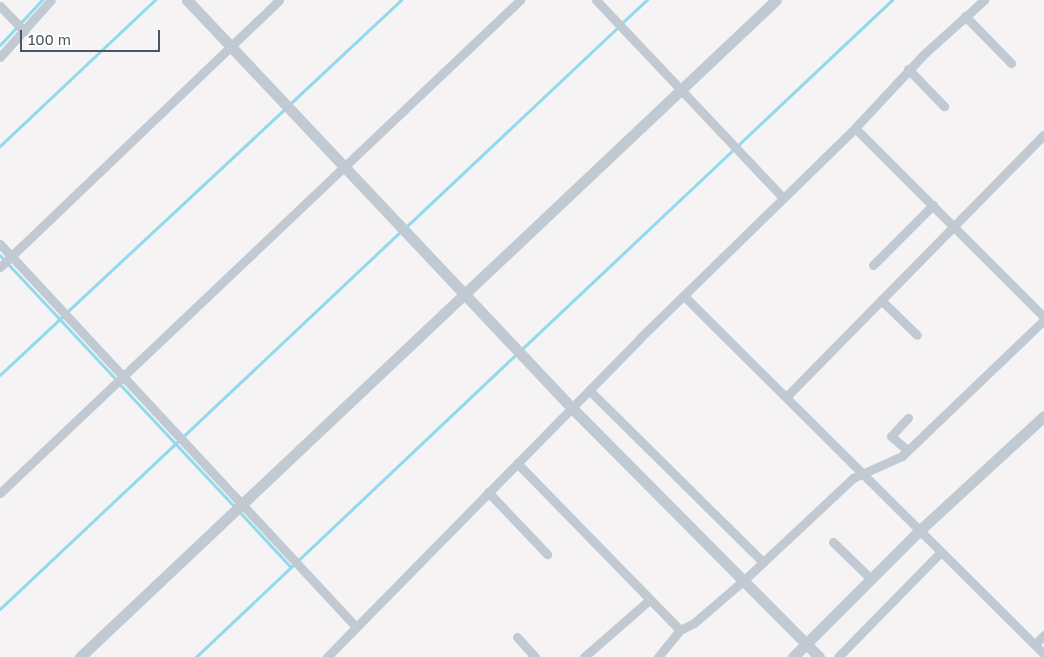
<!DOCTYPE html>
<html>
<head>
<meta charset="utf-8">
<style>
  body { margin:0 }
  #map { position:relative; width:1044px; height:657px; overflow:hidden; background:#f5f3f3; font-family:"Golos Text",sans-serif }
  div>[style] { position:absolute }
  .stream>* { height:2.5px; margin:-1.25px; padding:0 1.25px; transform-origin:1.25px; border-radius:1.25px; background:#90daee }
  .minor>* { height:9px; margin:-4.5px; padding:0 4.5px; transform-origin:4.5px; border-radius:4.5px; background:#c1cad2 }
  .tertiary>* { height:11px; margin:-5.5px; padding:0 5.5px; transform-origin:5.5px; border-radius:5.5px; background:#c1cad2 }
  span { translate:-50% -50%; white-space:nowrap; text-align:center; line-height:1.15; -webkit-text-stroke:4.5px #fff; paint-order:stroke }
  .scale { position:absolute; left:20px; top:30px; width:140px; height:22px; box-sizing:border-box; border:2px solid #4a5661; border-top:0; padding-left:6px; font-size:15px; line-height:18px; white-space:nowrap; color:#4a5661; -webkit-text-stroke:4px #fff; paint-order:stroke }
</style>
</head>
<body>
<div id="map">
  <div class="stream">
    <div style="left:622px;top:23px;width:34px;rotate:-43deg"></div>
    <div style="left:0;top:45px;width:62px;rotate:-47deg"></div>
    <div style="left:290px;top:104px;width:152px;rotate:-43.1deg"></div>
    <div style="left:0;top:146px;width:213px;rotate:-43.3deg"></div>
    <div style="left:406px;top:227px;width:291px;rotate:-43.3deg"></div>
    <div style="left:0;top:255px;width:170px;rotate:46.9deg"></div>
    <div style="left:67px;top:312px;width:299px;rotate:-43deg"></div>
    <div style="left:522px;top:349px;width:509px;rotate:-43.33deg"></div>
    <div style="left:0;top:375px;width:86px;rotate:-43.1deg"></div>
    <div style="left:120px;top:384px;width:168px;rotate:46.9deg"></div>
    <div style="left:239px;top:511px;width:76px;rotate:47.1deg"></div>
    <div style="left:0;top:609px;width:550px;rotate:-43.3deg"></div>
    <div style="left:196px;top:657px;width:441px;rotate:-43.4deg"></div>
  </div>
  <div class="minor">
    <div style="left:596px;top:0;width:272px;rotate:46.6deg"></div>
    <div style="left:0;top:6px;width:35px;rotate:46deg"></div>
    <div style="left:965px;top:16px;width:66px;rotate:45.6deg"></div>
    <div style="left:0;top:57px;width:76px;rotate:-48.2deg"></div>
    <div style="left:908px;top:69px;width:52px;rotate:45.8deg"></div>
    <div style="left:855px;top:128px;width:267px;rotate:45deg"></div>
    <div style="left:0;top:244px;width:523px;rotate:47.09deg"></div>
    <div style="left:873px;top:265px;width:85px;rotate:-45deg"></div>
    <div style="left:0;top:267px;width:386px;rotate:-43.7deg"></div>
    <div style="left:684px;top:296px;width:508px;rotate:44.84deg"></div>
    <div style="left:881px;top:300px;width:50px;rotate:44.2deg"></div>
    <div style="left:589px;top:390px;width:245px;rotate:44.7deg"></div>
    <div style="left:786px;top:397px;width:368px;rotate:-45.5deg"></div>
    <div style="left:907px;top:450px;width:21px;rotate:-139deg"></div>
    <div style="left:891px;top:436px;width:25px;rotate:-47deg"></div>
    <div style="left:517px;top:463px;width:233px;rotate:45.7deg"></div>
    <div style="left:680px;top:630px;width:16px;rotate:-27deg"></div>
    <div style="left:694px;top:623px;width:65px;rotate:-40.6deg"></div>
    <div style="left:743px;top:581px;width:151px;rotate:-43.1deg"></div>
    <div style="left:853px;top:478px;width:54px;rotate:-24.2deg"></div>
    <div style="left:902px;top:456px;width:197px;rotate:-43.8deg"></div>
    <div style="left:488px;top:492px;width:86px;rotate:46.4deg"></div>
    <div style="left:0;top:493px;width:717px;rotate:-43.47deg"></div>
    <div style="left:833px;top:542px;width:53px;rotate:44.2deg"></div>
    <div style="left:517px;top:637px;width:27px;rotate:48deg"></div>
    <div style="left:1035px;top:644px;width:13px;rotate:-45deg"></div>
    <div style="left:327px;top:657px;width:447px;rotate:-45.5deg"></div>
    <div style="left:640px;top:338px;width:301px;rotate:-44.3deg"></div>
    <div style="left:855px;top:128px;width:101px;rotate:-47deg"></div>
    <div style="left:924px;top:54px;width:81px;rotate:-42deg"></div>
    <div style="left:584px;top:657px;width:85px;rotate:-41.2deg"></div>
    <div style="left:658px;top:657px;width:35px;rotate:-51deg"></div>
    <div style="left:838px;top:657px;width:147px;rotate:-45.6deg"></div>
  </div>
  <div class="tertiary">
    <div style="left:187px;top:0;width:560px;rotate:46.67deg"></div>
    <div style="left:571px;top:407px;width:352px;rotate:45.2deg"></div>
    <div style="left:80px;top:657px;width:957px;rotate:-43.35deg"></div>
    <div style="left:793px;top:657px;width:180px;rotate:-45deg"></div>
    <div style="left:920px;top:530px;width:168px;rotate:-42.6deg"></div>
  </div>
  <div class="scale">100 m</div>
</div>
</body>
</html>
